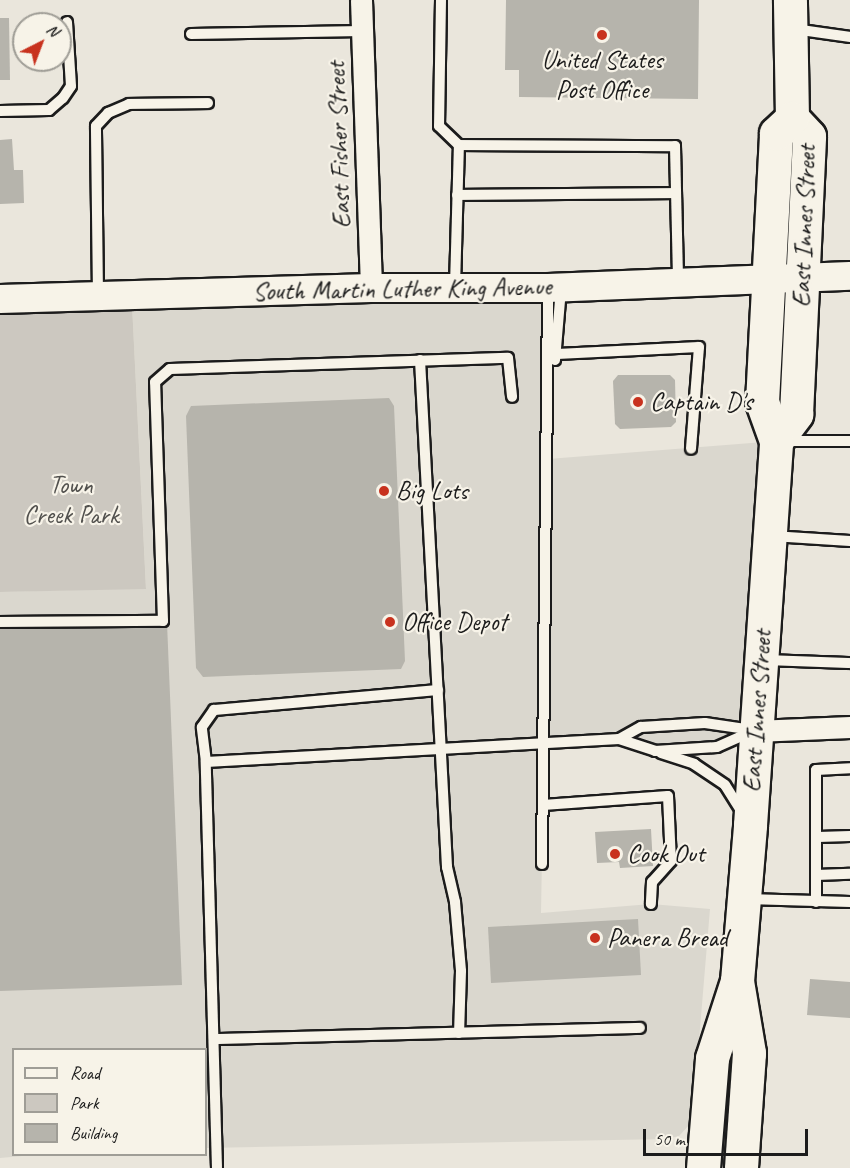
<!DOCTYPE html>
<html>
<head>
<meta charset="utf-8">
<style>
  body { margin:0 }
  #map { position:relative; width:850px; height:1168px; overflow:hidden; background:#eae6dc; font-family:Caveat,sans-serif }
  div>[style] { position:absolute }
  .built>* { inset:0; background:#dad7ce }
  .green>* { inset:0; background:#ccc8c0 }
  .building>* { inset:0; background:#b6b4ac }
  .roads { filter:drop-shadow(2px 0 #1c1c1c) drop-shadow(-2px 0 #1c1c1c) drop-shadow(0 2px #1c1c1c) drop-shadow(0 -2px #1c1c1c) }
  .lane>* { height:10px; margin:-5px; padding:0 5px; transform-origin:5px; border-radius:5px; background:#f7f3e8 }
  .street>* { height:21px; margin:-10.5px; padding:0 10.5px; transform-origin:10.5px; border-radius:10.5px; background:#f7f3e8 }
  .secondary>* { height:28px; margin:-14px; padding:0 14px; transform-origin:14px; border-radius:14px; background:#f7f3e8 }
  .primary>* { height:33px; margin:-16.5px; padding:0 16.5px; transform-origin:16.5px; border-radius:16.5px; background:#f7f3e8 }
  .dots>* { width:16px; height:16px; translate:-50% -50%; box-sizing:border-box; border:3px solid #f7f3e8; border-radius:50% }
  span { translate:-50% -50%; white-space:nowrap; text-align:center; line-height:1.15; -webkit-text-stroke:4.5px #f7f3e8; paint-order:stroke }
  .poi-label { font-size:26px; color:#1c1c1c }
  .left { translate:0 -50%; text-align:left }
  .street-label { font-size:26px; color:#1c1c1c }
  .park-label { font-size:26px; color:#51504d }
  .legend { position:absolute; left:12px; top:1048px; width:195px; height:108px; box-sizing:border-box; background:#f7f3e8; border:2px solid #9f9d96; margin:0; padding:8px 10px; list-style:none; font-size:18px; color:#1c1c1c }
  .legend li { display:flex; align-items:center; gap:12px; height:30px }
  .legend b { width:30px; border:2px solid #9f9d96 }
  .north { position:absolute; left:12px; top:12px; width:60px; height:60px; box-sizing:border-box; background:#f7f3e8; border:2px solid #9f9d96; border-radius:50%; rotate:42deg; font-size:16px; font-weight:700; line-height:24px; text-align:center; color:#1c1c1c }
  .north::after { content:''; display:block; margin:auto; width:21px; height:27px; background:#c8321e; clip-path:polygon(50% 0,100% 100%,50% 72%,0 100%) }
  .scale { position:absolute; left:643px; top:1129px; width:165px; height:27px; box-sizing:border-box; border:3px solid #1c1c1c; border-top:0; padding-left:8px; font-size:18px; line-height:21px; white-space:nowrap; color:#1c1c1c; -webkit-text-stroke:4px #f7f3e8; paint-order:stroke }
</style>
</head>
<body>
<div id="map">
  <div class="built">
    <div style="clip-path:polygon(548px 288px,548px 459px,776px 441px,755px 731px,717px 747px,655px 751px,619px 739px,544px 744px,541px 913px,651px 904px,710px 909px,693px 1112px,690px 1124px,679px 1136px,666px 1139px,206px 1148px,206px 1050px,14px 1050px,14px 1154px,33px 1155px,0 1158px,0 592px,146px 588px,132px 304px)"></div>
  </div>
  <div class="green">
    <div style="clip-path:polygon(132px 304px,146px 589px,0 592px,0 306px)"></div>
  </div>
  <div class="building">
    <div style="clip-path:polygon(506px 0,699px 0,698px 99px,519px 97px,519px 70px,505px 70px)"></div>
    <div style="clip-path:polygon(0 18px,9px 18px,10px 80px,0 80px)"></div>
    <div style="clip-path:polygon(12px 139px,14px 170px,23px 170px,24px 203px,0 204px,0 140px)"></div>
    <div style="clip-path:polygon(618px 375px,670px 375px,675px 380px,676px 422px,671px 427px,620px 429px,615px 424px,613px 381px)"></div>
    <div style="clip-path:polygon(389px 398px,394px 406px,405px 661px,401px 669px,203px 677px,196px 668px,186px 416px,191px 406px)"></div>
    <div style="clip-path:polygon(167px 623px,182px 985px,0 991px,0 629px)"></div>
    <div style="clip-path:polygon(651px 829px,653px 866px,620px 868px,619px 862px,597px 863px,595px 832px)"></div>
    <div style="clip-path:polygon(638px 919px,641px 975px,491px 983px,488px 927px)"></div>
    <div style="clip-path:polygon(810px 979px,850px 982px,850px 1018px,807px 1015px)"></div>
  </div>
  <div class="roads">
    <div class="lane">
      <div style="left:441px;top:0;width:126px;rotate:90.9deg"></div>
      <div style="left:439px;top:126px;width:28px;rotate:44deg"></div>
      <div style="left:459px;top:145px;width:216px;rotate:0.3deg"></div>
      <div style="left:675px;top:146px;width:136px;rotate:88.7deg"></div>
      <div style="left:794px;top:29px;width:57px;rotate:8.1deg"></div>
      <div style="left:191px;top:34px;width:171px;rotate:-1deg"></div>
      <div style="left:0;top:111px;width:49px;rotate:-1.2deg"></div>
      <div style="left:49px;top:110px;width:18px;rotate:-41deg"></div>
      <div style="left:63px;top:98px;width:14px;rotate:-56deg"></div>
      <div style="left:71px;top:86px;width:64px;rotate:-93.6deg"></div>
      <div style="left:457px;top:195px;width:219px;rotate:-0.5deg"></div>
      <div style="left:455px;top:286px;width:141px;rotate:-88.4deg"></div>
      <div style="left:98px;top:295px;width:169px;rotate:-90.7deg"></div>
      <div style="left:96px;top:126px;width:18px;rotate:-47deg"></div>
      <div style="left:108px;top:113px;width:23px;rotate:-23deg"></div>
      <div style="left:129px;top:104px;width:79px;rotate:-0.7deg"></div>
      <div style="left:557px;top:354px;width:142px;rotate:-2.8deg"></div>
      <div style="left:699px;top:347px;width:102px;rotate:94.5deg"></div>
      <div style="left:420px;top:360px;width:508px;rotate:86.95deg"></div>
      <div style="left:447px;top:867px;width:36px;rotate:77deg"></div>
      <div style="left:455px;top:902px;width:69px;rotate:85deg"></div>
      <div style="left:461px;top:971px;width:62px;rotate:91.8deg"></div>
      <div style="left:555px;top:360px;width:71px;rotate:-85.2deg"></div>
      <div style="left:782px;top:441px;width:68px"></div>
      <div style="left:772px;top:536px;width:78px;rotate:3.7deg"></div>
      <div style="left:0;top:622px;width:163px;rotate:-0.4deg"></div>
      <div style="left:163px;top:621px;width:239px;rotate:-91.9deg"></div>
      <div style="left:155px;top:382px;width:20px;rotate:-41deg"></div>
      <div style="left:170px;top:369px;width:338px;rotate:-1.9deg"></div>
      <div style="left:508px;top:358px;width:39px;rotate:84deg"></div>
      <div style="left:764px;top:660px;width:86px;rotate:2deg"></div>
      <div style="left:619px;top:739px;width:25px;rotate:-29deg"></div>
      <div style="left:641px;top:727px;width:64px;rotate:-3.6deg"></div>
      <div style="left:705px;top:723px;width:49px;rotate:8.3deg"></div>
      <div style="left:661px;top:753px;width:35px;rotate:18deg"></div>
      <div style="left:694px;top:764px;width:37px;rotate:34deg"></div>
      <div style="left:725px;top:785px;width:32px;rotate:58deg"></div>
      <div style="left:206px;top:762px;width:35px;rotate:-97deg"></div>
      <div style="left:202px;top:727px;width:21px;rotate:-55deg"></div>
      <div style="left:214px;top:710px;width:225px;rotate:-5.1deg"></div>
      <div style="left:543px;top:805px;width:125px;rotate:-4.1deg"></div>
      <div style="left:668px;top:796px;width:65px;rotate:87.4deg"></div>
      <div style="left:671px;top:861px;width:28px;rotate:132deg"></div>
      <div style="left:652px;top:882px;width:22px;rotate:93deg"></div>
      <div style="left:818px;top:837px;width:32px;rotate:-2deg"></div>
      <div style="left:542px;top:864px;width:576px;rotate:-89.4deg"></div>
      <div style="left:816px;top:875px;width:34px;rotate:-2deg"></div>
      <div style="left:747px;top:899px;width:103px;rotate:1.7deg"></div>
      <div style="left:816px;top:902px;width:132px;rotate:-90deg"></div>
      <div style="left:816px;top:770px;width:34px;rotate:-3deg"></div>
      <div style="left:214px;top:1039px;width:426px;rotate:-1.5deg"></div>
      <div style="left:217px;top:1168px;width:406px;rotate:-91.6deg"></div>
      <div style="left:206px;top:762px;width:414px;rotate:-3.2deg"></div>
      <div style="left:619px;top:739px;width:38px;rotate:18deg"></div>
      <div style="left:655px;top:751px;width:62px;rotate:-3.7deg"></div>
      <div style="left:717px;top:747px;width:37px;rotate:-24deg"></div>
    </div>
    <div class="street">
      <div style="left:361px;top:0;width:288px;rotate:88deg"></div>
      <div style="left:755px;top:731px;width:95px;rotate:-2.4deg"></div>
    </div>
    <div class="secondary">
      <div style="left:0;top:299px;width:371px;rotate:-1.7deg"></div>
      <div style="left:371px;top:288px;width:177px"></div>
      <div style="left:548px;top:288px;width:302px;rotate:-2.3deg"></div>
    </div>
    <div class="primary">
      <div style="left:776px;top:441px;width:34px;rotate:-53deg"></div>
      <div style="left:796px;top:414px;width:278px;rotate:-87.3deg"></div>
      <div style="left:809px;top:136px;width:25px;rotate:-133deg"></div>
      <div style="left:792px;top:118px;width:118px;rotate:-91deg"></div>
      <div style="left:737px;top:981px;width:73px;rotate:80.5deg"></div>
      <div style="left:749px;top:1053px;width:115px;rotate:94deg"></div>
      <div style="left:703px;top:1168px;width:110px;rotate:-85.3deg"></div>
      <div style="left:712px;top:1058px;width:81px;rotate:-72deg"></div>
      <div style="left:737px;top:981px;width:157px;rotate:-85.2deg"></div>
      <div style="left:750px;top:825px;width:385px;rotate:-86.1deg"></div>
      <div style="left:776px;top:441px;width:41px;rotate:-109.7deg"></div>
      <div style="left:762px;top:402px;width:269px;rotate:-87deg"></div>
      <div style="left:776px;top:133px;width:22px;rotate:-43deg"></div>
    </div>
  </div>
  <div class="dots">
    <div style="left:602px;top:35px;background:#c8321e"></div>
    <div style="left:638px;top:402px;background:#c8321e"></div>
    <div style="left:384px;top:491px;background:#c8321e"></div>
    <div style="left:390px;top:622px;background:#c8321e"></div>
    <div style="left:615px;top:854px;background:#c8321e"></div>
    <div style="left:595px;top:938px;background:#c8321e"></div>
  </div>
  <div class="poi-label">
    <span style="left:602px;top:75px">United States<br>Post Office</span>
    <span class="left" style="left:650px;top:402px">Captain D's</span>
    <span class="left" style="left:396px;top:491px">Big Lots</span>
    <span class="left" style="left:402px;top:622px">Office Depot</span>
    <span class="left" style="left:627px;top:854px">Cook Out</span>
    <span class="left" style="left:607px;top:938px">Panera Bread</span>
  </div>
  <div class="street-label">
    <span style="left:339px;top:145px;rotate:-92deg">East Fisher Street</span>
    <span style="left:804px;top:226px;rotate:-88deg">East Innes Street</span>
    <span style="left:402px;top:289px;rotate:-1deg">South Martin Luther King Avenue</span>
    <span style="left:757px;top:711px;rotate:-86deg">East Innes Street</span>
  </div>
  <div class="park-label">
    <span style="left:71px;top:500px">Town<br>Creek Park</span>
  </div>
  <ul class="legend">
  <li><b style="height:8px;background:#f7f3e8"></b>Road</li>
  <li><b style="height:16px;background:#ccc8c0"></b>Park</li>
  <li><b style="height:16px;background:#b6b4ac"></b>Building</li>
  </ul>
  <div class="north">N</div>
  <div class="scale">50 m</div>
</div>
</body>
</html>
